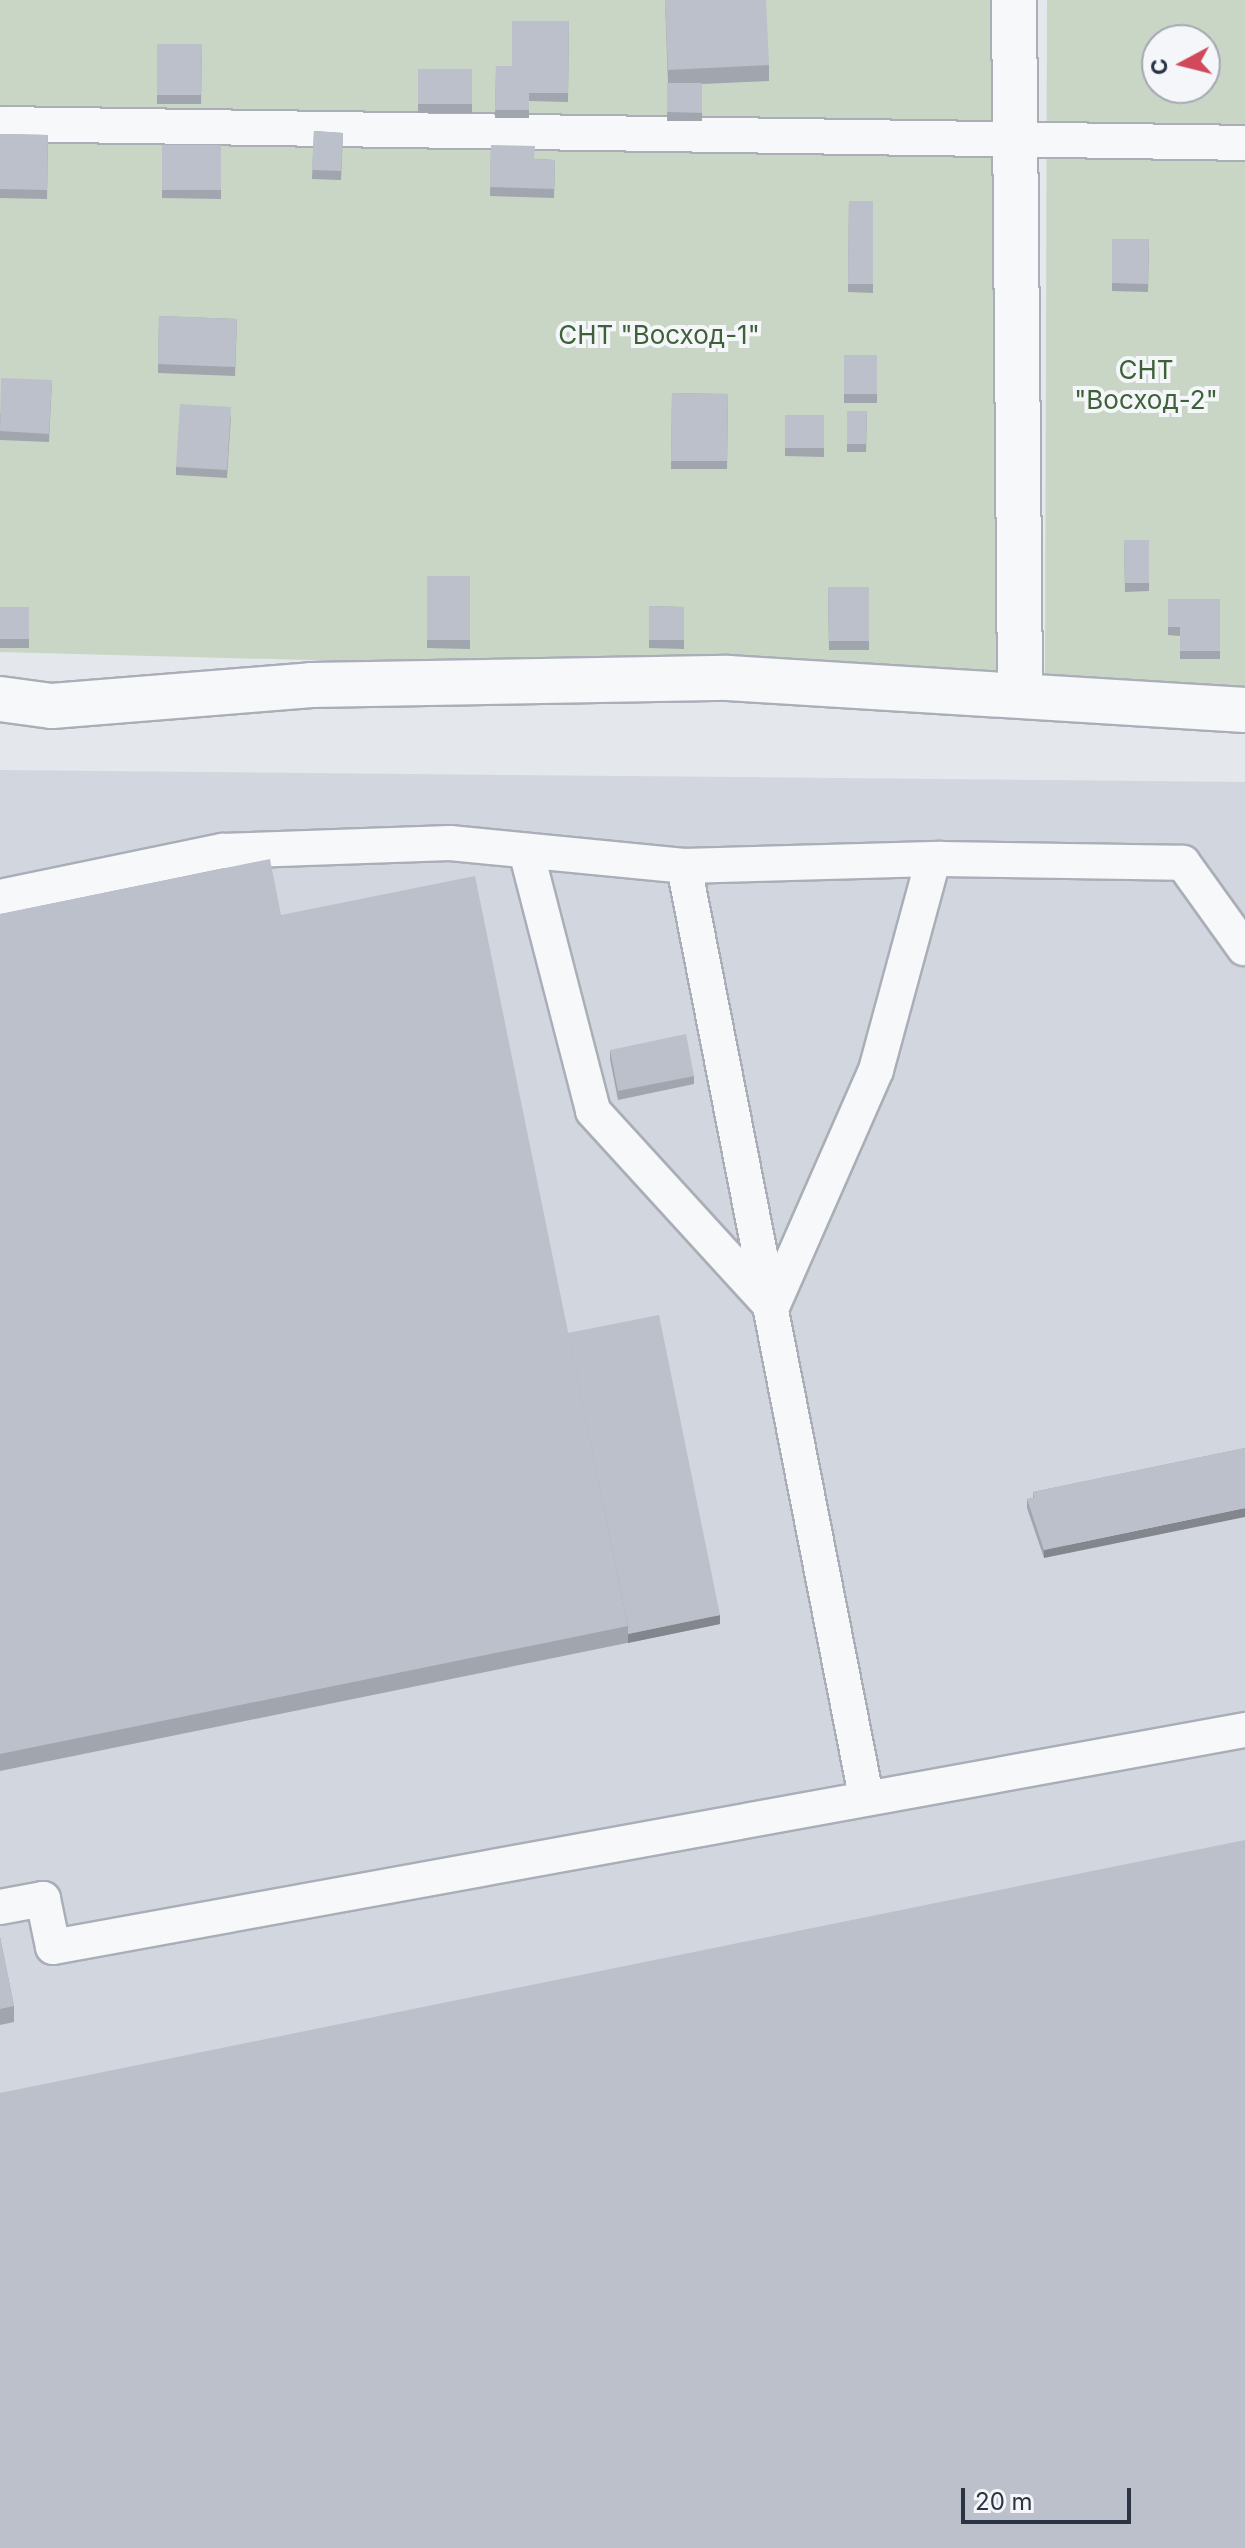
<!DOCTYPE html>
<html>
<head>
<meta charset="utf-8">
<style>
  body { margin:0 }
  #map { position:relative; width:1245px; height:2548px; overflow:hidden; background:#e4e7ec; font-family:Inter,sans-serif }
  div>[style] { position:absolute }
  .built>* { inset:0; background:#d2d6de }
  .green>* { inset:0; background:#c9d6c5 }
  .roads { filter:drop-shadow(2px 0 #a9aeb7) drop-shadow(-2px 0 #a9aeb7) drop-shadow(0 2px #a9aeb7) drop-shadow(0 -2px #a9aeb7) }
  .lane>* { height:34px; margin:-17px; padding:0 17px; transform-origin:17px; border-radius:17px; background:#f7f8fa }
  .street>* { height:44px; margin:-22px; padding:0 22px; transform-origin:22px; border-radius:22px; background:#f7f8fa }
  .wall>* { inset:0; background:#a1a5ae }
  .shaded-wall>* { inset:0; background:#83868d }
  .building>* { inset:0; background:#bbc0ca }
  span { translate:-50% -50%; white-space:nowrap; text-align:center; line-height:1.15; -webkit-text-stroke:8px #f4f6f9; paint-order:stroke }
  .park-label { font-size:26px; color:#3f6138 }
  .north { position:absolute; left:1141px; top:24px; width:80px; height:80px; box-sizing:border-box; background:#f4f6f9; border:2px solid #a4a8b1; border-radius:50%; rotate:263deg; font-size:22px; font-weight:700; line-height:32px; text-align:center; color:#2b3445 }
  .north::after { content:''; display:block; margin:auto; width:28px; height:36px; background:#d1495b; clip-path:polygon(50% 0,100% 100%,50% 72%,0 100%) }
  .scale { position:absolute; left:961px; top:2488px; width:170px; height:36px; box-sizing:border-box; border:4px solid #2b3445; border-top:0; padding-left:10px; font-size:24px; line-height:28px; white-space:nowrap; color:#2b3445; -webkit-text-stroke:6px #f4f6f9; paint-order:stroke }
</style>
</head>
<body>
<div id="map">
  <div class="built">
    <div style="clip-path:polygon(0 770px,1245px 782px,1245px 2548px,0 2548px)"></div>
  </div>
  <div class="green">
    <div style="clip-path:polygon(0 0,996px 0,998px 678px,0 652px)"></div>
    <div style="clip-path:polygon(evenodd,1047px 0,1245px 0,1245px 686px,1045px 682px,1047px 0,1157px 40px,1205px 40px,1205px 88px,1157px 88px,1157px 40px)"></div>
  </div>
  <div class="roads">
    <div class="lane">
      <div style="left:0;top:124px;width:1245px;rotate:0.87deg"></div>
      <div style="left:526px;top:851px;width:268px;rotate:75.5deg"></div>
      <div style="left:593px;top:1111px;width:265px;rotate:47.6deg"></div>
      <div style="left:772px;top:1307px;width:259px;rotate:-66.3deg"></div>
      <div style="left:876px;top:1070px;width:218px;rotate:-74.8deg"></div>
      <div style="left:684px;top:866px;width:257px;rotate:-1.6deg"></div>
      <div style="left:941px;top:859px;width:242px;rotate:0.9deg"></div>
      <div style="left:1183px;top:863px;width:105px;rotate:54.3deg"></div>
      <div style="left:0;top:897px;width:227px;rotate:-11.7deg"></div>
      <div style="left:222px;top:851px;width:228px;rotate:-2deg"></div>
      <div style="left:450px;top:843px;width:235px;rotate:5.6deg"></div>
      <div style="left:684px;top:866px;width:948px;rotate:78.93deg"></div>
      <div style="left:0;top:1907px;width:44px;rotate:-10.5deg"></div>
      <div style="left:43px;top:1899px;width:49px;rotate:78.2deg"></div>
      <div style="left:53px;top:1947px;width:1212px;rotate:-10.32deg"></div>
    </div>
    <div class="street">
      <div style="left:1014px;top:0;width:694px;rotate:89.5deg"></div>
      <div style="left:0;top:699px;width:52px;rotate:7.7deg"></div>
      <div style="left:52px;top:706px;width:260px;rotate:-4.6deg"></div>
      <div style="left:311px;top:685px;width:417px;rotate:-1deg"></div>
      <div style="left:728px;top:678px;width:518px;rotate:3.54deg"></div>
    </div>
  </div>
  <div class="wall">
    <div style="clip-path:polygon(665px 0,769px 65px,769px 81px,702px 84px,702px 121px,667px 121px,668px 83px)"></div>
    <div style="clip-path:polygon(569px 21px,568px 102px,529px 101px,529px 118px,495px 118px,496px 66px,512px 66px)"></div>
    <div style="clip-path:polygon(157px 44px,202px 44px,201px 104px,157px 104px)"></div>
    <div style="clip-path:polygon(418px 69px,472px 69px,472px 113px,418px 113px)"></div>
    <div style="clip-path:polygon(314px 131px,343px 133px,341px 180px,312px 179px)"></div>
    <div style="clip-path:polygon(0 134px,48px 135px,47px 199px,0 198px)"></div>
    <div style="clip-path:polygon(162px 145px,221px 145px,221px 199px,162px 198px)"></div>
    <div style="clip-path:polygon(491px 145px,535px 159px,555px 160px,554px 198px,490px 196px)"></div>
    <div style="clip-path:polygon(849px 201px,873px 201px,873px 293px,848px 292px)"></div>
    <div style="clip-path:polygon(1112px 239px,1149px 239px,1148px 292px,1112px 291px)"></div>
    <div style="clip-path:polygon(159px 316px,237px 319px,235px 376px,158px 373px)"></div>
    <div style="clip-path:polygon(844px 355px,877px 355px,877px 403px,844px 403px)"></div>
    <div style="clip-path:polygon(52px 380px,49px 442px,0 440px,0 414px)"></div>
    <div style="clip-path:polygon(672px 393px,728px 394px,727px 469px,671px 469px)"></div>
    <div style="clip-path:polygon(847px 411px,867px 411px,866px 452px,847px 452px)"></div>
    <div style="clip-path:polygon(785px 415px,824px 415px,824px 457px,785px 456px)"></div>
    <div style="clip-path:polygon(231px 416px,227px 478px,176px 475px,176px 467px)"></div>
    <div style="clip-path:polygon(1124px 540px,1149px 583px,1149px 591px,1125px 592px)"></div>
    <div style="clip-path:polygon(427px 576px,470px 576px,470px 649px,427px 648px)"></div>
    <div style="clip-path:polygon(828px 587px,869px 587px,869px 650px,829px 650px)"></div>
    <div style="clip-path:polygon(1220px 599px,1220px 659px,1180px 659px,1180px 636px,1168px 635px,1168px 627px)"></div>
    <div style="clip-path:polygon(649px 606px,684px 607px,684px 649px,649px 648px)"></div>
    <div style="clip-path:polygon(0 607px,29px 607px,29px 648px,0 648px)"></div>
    <div style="clip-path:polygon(0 914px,281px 915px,568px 1333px,720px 1624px,0 1771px)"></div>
    <div style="clip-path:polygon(610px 1050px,694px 1076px,694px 1084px,618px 1100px,610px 1059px)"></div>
    <div style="clip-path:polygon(1245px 1448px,1044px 1558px,1027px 1508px,1027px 1499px,1033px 1498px,1033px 1492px)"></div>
    <div style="clip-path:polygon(0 1937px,14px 2006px,14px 2022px,0 2025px)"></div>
  </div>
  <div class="shaded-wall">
    <div style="clip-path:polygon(1245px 1508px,1245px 1517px,1044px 1558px,1044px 1550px)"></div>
    <div style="clip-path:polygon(720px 1615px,720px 1624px,628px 1643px,628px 1634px)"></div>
  </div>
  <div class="building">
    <div style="clip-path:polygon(665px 0,766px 0,769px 65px,668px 70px)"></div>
    <div style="clip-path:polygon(512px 21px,569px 21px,568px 93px,529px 93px,529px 110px,495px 110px,496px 66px,512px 66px)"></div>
    <div style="clip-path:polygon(157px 44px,202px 44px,201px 95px,157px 95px)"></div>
    <div style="clip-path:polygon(418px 69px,472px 69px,472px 104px,418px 104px)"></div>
    <div style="clip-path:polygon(667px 83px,702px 83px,702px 113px,667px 112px)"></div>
    <div style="clip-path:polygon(314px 131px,343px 133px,341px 171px,312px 170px)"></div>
    <div style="clip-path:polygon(0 134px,48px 135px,47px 190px,0 189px)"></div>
    <div style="clip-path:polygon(162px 145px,221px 145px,221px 190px,162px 190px)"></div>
    <div style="clip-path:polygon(491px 145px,535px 146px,534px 159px,555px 160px,554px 189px,490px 187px)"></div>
    <div style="clip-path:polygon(849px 201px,873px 201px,873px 284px,848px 284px)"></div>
    <div style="clip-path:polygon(1112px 239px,1149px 239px,1148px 284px,1112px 283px)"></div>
    <div style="clip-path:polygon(159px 316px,237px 319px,235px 367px,158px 364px)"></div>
    <div style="clip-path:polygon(844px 355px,877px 355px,877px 394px,844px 394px)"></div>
    <div style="clip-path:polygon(1px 378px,52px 380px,49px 434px,0 431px)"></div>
    <div style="clip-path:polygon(672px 393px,728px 394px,727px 461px,671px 461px)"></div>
    <div style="clip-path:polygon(180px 404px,231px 407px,227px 470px,176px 467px)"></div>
    <div style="clip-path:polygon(847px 411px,867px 411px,866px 444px,847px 444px)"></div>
    <div style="clip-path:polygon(785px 415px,824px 415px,824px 448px,785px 448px)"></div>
    <div style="clip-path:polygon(1124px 540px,1149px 540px,1149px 583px,1125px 583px)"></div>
    <div style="clip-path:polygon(427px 576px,470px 576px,470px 640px,427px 640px)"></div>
    <div style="clip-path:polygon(828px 587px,869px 587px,869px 641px,829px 641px)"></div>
    <div style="clip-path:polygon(1168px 599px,1220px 599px,1220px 651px,1180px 651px,1180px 627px,1168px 627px)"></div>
    <div style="clip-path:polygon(649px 606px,684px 607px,684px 640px,649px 640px)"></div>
    <div style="clip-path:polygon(0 607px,29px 607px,29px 639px,0 639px)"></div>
    <div style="clip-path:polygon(270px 859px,281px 915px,475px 876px,628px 1626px,0 1754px,0 914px)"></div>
    <div style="clip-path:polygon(686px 1034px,694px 1076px,618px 1091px,610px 1050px)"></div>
    <div style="clip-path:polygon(659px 1315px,720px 1615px,628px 1634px,628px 1626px,568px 1333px)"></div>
    <div style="clip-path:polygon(1245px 1448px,1245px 1508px,1044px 1550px,1027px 1499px,1034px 1498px,1033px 1492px)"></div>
    <div style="clip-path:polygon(1245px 1840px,1245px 2548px,0 2548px,0 2093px)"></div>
    <div style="clip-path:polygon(0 1937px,14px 2006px,0 2009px)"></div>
  </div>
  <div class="park-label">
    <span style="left:659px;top:335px">СНТ "Восход-1"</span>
    <span style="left:1146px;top:385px">СНТ<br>"Восход-2"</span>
  </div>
  <div class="north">С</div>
  <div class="scale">20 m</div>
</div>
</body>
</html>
